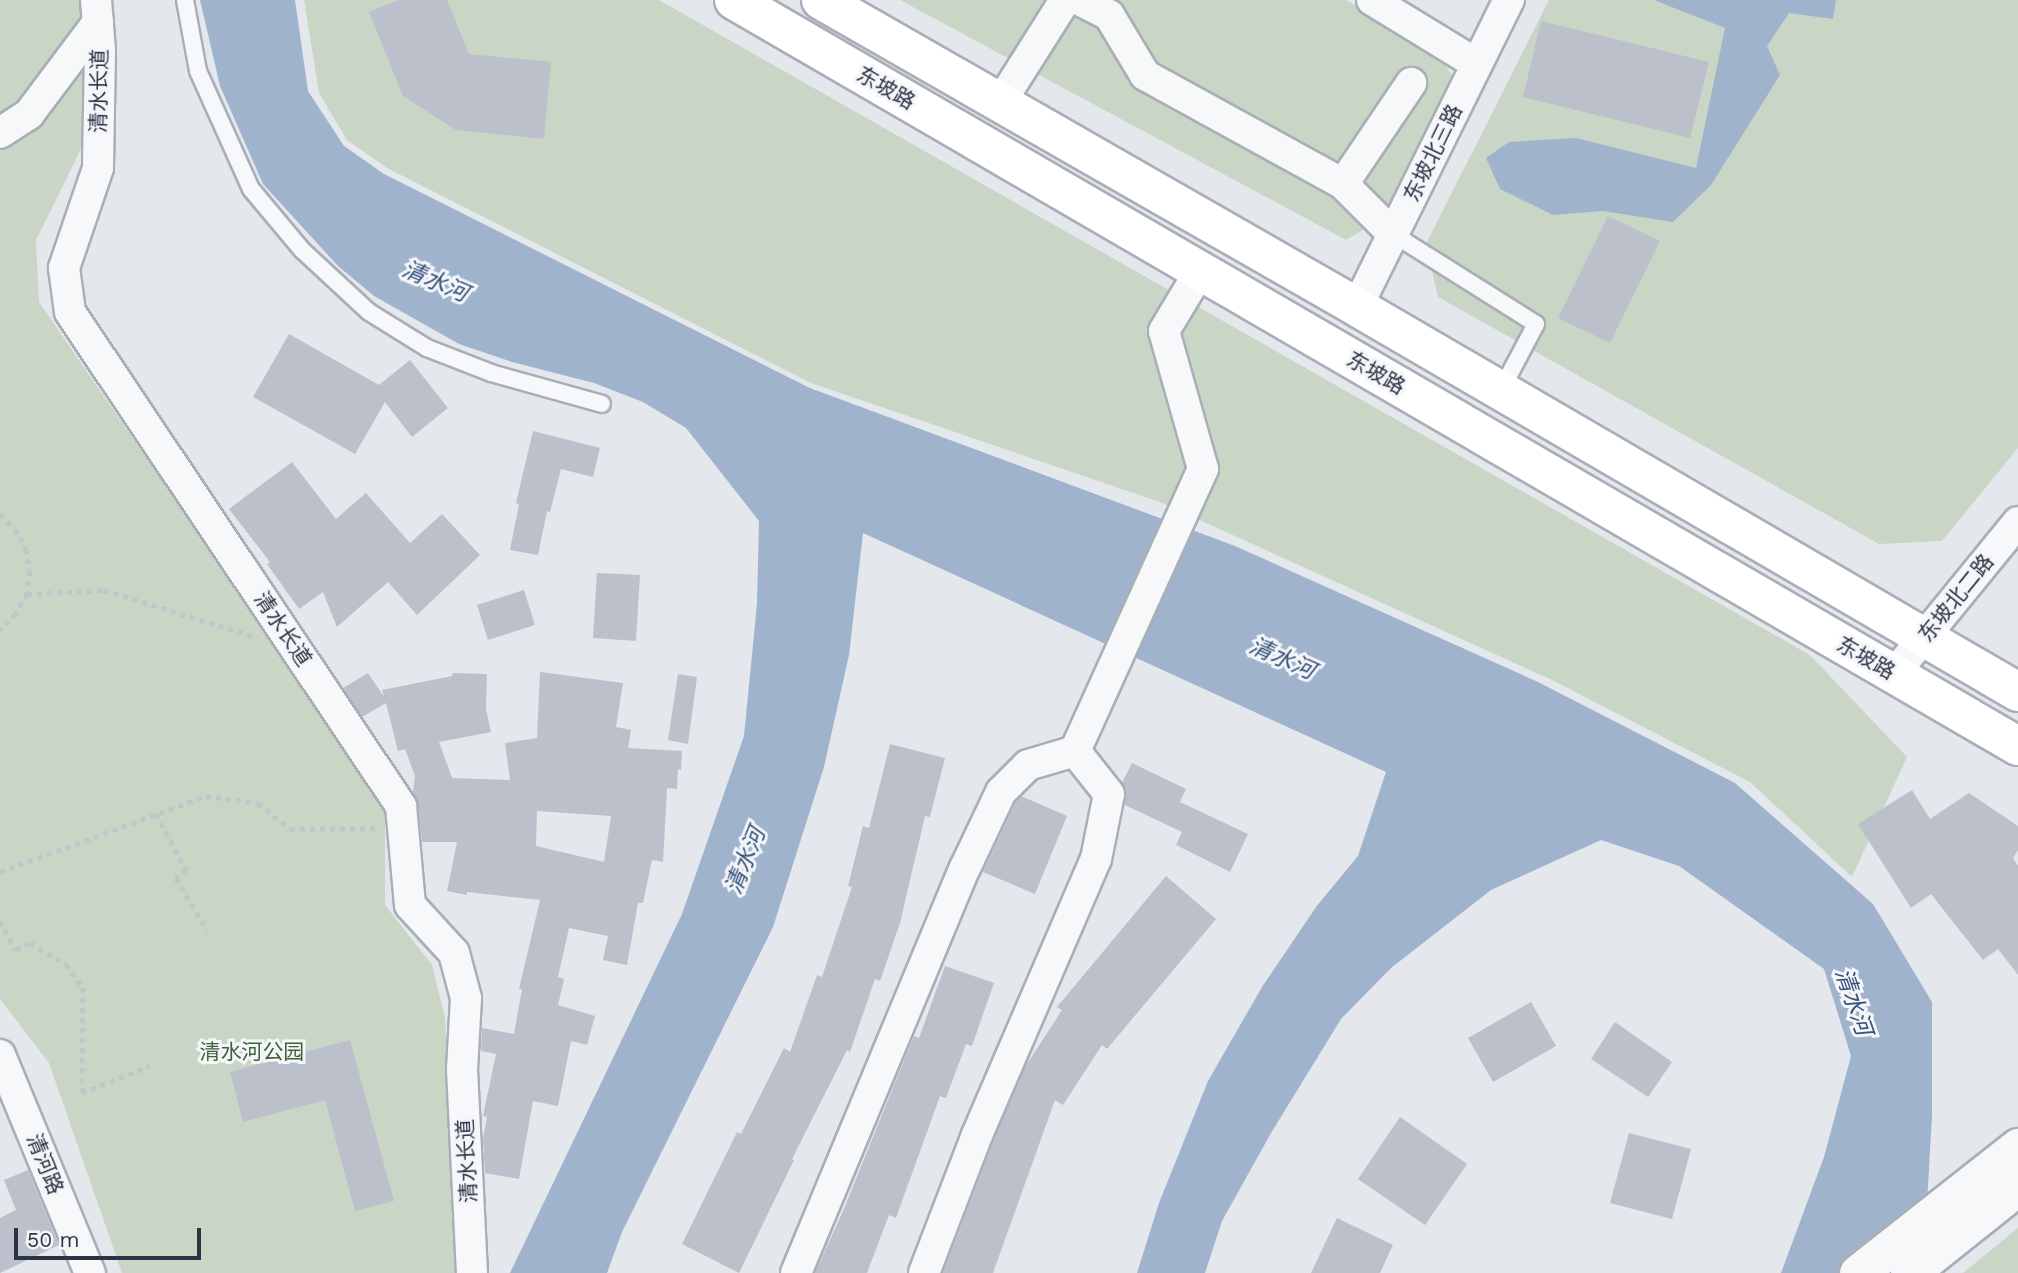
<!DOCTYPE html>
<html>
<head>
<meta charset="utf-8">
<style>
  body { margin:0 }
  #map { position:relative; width:2018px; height:1273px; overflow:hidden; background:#e4e7ec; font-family:"Work Sans","Noto Sans SC",sans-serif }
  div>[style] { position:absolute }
  .green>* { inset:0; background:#c9d6c5 }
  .water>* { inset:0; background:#9fb4cc }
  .building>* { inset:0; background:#bbc0ca }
  .path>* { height:4.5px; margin-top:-2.25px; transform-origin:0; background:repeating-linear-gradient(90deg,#c2c5cb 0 5px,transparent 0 10px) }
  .roads { filter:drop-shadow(2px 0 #a9aeb7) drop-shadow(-2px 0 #a9aeb7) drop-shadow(0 2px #a9aeb7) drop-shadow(0 -2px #a9aeb7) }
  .service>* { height:16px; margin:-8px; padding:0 8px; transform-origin:8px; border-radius:8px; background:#f7f8fa }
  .minor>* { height:30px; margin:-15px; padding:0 15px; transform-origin:15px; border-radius:15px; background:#f7f8fa }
  .tertiary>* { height:37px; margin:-18.5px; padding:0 18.5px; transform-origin:18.5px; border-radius:18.5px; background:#f7f8fa }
  .secondary>* { height:38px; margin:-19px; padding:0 19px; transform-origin:19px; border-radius:19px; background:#fff }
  span { translate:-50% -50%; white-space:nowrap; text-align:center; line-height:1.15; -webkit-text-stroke:6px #f4f6f9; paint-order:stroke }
  .street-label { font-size:21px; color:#2b3445 }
  .park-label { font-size:21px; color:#3f6138 }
  .water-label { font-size:23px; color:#34527a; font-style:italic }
  .scale { position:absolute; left:14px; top:1228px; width:187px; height:32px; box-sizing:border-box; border:4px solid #2b3445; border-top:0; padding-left:9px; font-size:21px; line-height:24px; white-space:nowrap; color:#2b3445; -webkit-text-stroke:5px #f4f6f9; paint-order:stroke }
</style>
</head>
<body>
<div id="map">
  <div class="green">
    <div style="clip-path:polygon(0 0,83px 0,84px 143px,36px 240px,39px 302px,385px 805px,385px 905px,432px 965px,445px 1018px,458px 1273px,122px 1273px,49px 1063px,0 999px)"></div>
    <div style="clip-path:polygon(304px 0,659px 0,1810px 655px,1907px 757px,1852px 877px,1750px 782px,1552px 680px,1160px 502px,811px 383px,387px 168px,347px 140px,319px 93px)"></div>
    <div style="clip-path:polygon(900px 0,1346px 0,1435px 51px,1454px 78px,1386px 216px,1346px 240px)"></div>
    <div style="clip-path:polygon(1549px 0,2018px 0,2018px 448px,1942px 541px,1879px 544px,1438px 297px,1426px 244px)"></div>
    <div style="clip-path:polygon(2018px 1228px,2018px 1273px,1963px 1273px)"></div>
  </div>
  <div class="water">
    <div style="clip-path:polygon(200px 0,295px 0,308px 91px,344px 146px,384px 174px,810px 388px,1235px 546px,1538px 682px,1735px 783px,1873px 904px,1932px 1002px,1932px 1116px,1923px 1273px,1781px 1273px,1824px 1157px,1851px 1056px,1824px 969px,1679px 866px,1601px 840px,1491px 890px,1391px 968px,1341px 1019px,1271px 1133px,1222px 1221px,1205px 1273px,1137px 1273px,1159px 1203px,1208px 1081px,1262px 987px,1316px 907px,1358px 856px,1386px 772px,863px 533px,849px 655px,824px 767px,773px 927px,622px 1232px,607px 1273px,510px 1273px,682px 914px,744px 736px,757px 604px,759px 521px,686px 428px,643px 402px,594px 383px,512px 362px,459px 344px,374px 296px,338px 266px,263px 184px,220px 86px)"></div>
    <div style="clip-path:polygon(1654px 0,1836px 0,1833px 19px,1789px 13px,1767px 46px,1780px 75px,1711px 185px,1673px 222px,1603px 211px,1553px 215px,1500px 189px,1486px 158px,1509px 142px,1576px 138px,1696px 168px,1725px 28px)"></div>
  </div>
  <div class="building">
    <div style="clip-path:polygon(399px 0,447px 0,469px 54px,551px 62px,544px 139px,456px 130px,403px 96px,369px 12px)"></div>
    <div style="clip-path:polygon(1541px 21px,1709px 62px,1690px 138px,1523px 97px)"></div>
    <div style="clip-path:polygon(1608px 216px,1660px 241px,1610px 343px,1558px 318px)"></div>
    <div style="clip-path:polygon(289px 334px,379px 385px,410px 360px,448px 408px,412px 437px,385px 402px,355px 454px,253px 397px)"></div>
    <div style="clip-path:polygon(533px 431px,600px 448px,593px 477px,561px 469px,550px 512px,547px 511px,538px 555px,510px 550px,519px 504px,516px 503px)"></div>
    <div style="clip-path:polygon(292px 462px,336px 519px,366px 493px,410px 543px,442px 514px,480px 555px,417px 615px,388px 582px,337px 627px,323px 592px,299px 609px,267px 564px,270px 562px,229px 509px)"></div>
    <div style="clip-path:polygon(597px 573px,640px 575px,636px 641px,593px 638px)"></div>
    <div style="clip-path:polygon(524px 590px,535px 625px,488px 640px,477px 605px)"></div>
    <div style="clip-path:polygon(evenodd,540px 672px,623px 683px,616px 727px,631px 730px,628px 748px,682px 751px,681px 770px,678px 769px,677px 789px,667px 788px,663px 862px,652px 860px,643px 903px,638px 903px,627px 965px,603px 960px,608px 936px,569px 928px,558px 977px,564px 979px,558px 1005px,595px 1016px,587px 1045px,571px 1041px,558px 1106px,533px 1101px,519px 1179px,485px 1173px,483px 1139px,487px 1117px,483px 1116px,496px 1054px,481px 1051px,482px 1028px,514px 1034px,522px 989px,519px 989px,540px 900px,467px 892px,467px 895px,447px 891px,457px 842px,422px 842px,418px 804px,413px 792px,415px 776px,405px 749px,398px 751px,386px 703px,362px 717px,343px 688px,368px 673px,384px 697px,382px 690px,452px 676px,453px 673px,487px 674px,486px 709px,491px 732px,439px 742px,452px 778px,510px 780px,505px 743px,537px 738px,540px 672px,537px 811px,611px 816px,604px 862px,536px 846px,537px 811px)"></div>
    <div style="clip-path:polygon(678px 674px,697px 677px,688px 744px,668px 740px)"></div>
    <div style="clip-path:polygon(890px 744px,945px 758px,930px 817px,925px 816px,900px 923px,880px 981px,875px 979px,850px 1052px,847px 1050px,792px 1159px,794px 1160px,739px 1273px,682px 1244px,737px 1132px,741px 1134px,784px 1048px,790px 1052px,817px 975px,822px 977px,852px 887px,848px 886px,863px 826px,869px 828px)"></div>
    <div style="clip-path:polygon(1132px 763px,1186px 789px,1180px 802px,1248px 834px,1230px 872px,1176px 845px,1182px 832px,1125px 805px,1126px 790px,1122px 783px)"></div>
    <div style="clip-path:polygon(1912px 790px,1930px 819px,1969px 793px,2018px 826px,2018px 850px,2013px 858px,2018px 866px,2018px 975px,1998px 949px,1983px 960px,1931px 894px,1911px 908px,1858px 824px)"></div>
    <div style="clip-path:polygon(1021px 796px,1067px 816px,1035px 894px,983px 872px,1016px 802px)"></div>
    <div style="clip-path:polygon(1166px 876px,1216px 919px,1107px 1049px,1102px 1045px,1063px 1105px,1055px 1100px,993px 1273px,943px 1273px,993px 1142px,1025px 1067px,1062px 1010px,1057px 1007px)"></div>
    <div style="clip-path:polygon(945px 966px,994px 983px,972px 1046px,966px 1044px,946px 1098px,940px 1096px,896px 1218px,889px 1215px,867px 1273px,815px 1273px,843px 1211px,914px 1036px,919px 1038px)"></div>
    <div style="clip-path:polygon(1531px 1002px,1556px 1046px,1493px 1082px,1468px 1038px)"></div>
    <div style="clip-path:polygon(1615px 1022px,1672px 1062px,1648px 1097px,1591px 1059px)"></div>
    <div style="clip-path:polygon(350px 1040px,394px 1201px,355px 1211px,325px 1100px,243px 1122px,230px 1072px)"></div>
    <div style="clip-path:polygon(1400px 1117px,1467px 1164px,1425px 1225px,1358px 1179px)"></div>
    <div style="clip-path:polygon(1629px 1133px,1691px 1149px,1672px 1219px,1610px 1203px)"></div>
    <div style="clip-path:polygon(28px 1170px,59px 1245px,0 1273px,0 1218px,16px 1210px,4px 1180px)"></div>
    <div style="clip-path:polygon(1337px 1218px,1393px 1245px,1380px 1273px,1311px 1273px)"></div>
  </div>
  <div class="path">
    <div style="left:0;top:514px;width:21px;rotate:45deg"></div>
    <div style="left:15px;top:529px;width:23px;rotate:61deg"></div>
    <div style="left:26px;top:549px;width:22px;rotate:80deg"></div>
    <div style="left:30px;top:571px;width:23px;rotate:97deg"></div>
    <div style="left:27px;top:594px;width:23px;rotate:119deg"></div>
    <div style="left:16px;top:614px;width:23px;rotate:135deg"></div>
    <div style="left:27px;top:594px;width:77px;rotate:-3deg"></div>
    <div style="left:104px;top:590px;width:156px;rotate:17.2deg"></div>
    <div style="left:156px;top:814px;width:65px;rotate:61.5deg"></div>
    <div style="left:187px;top:871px;width:13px;rotate:148deg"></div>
    <div style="left:176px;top:878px;width:62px;rotate:58.9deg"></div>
    <div style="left:0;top:872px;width:220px;rotate:-20.3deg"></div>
    <div style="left:206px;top:796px;width:52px;rotate:7.7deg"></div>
    <div style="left:258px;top:803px;width:41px;rotate:39.1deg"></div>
    <div style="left:290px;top:829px;width:87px;rotate:-0.7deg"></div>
    <div style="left:0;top:921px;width:33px;rotate:61deg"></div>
    <div style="left:16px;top:950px;width:16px;rotate:-27deg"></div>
    <div style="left:30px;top:943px;width:42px;rotate:30.3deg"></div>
    <div style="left:66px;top:964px;width:29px;rotate:55deg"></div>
    <div style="left:83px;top:988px;width:105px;rotate:90.5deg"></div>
    <div style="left:82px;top:1093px;width:73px;rotate:-21.7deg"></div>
  </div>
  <div class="roads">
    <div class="service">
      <div style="left:185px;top:0;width:72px;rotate:79.6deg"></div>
      <div style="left:198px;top:71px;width:129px;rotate:65.8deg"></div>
      <div style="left:251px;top:189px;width:80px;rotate:50.1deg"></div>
      <div style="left:302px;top:250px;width:91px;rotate:42.8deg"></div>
      <div style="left:369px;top:312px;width:68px;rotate:31.8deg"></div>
      <div style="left:427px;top:348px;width:69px;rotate:21.3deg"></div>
      <div style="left:491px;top:373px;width:115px;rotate:15.6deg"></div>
      <div style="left:1393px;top:234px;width:169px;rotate:32.2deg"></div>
      <div style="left:1536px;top:324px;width:75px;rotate:117.9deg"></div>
    </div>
    <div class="minor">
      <div style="left:96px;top:0;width:51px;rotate:85.5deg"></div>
      <div style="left:100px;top:51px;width:117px;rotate:91deg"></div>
      <div style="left:98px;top:168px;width:106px;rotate:108.8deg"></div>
      <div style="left:64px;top:268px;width:44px;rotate:82.2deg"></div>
      <div style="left:70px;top:312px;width:595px;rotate:56.18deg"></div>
      <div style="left:401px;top:806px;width:99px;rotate:84.8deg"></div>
      <div style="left:410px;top:905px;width:65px;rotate:47.5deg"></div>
      <div style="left:454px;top:953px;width:47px;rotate:75.1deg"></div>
      <div style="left:466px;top:998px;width:71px;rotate:93.2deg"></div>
      <div style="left:462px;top:1069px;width:204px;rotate:87.2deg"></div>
      <div style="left:1079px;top:0;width:34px;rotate:27deg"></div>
      <div style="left:1109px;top:15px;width:70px;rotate:59deg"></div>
      <div style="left:1145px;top:75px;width:226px;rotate:28.8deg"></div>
      <div style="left:1343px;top:184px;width:71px;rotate:45deg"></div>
      <div style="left:1372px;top:0;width:123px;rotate:31.4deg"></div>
      <div style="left:1000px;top:103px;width:122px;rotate:-57.7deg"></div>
      <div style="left:0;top:133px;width:35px;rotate:-33deg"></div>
      <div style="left:29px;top:114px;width:115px;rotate:-53.1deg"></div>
      <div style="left:1343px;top:184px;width:122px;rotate:-56deg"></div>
      <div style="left:1357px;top:307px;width:343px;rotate:-63.7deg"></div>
      <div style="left:1894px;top:674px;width:196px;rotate:-50.8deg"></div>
      <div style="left:0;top:1055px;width:236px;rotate:67.6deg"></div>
      <div style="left:796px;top:1273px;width:439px;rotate:-67.4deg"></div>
      <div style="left:965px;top:868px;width:84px;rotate:-64.7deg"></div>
      <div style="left:1001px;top:792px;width:38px;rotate:-45deg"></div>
      <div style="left:1028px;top:765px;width:49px;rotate:-16.6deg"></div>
      <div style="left:1075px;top:751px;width:310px;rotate:-65.6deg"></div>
      <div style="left:1203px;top:469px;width:143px;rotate:-105.8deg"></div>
      <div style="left:1164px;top:331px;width:70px;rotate:-59deg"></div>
      <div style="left:924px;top:1273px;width:148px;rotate:-69deg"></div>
      <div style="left:977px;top:1135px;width:301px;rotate:-66.7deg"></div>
      <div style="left:1096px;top:859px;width:66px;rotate:-78.7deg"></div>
      <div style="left:1109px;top:794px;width:55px;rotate:-128.3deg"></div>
    </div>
    <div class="tertiary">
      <div style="left:1858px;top:1273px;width:204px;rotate:-38.2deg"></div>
      <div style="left:1909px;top:1273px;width:139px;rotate:-38.6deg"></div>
    </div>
    <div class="secondary">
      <div style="left:734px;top:0;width:1485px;rotate:30.16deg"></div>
      <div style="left:821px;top:0;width:618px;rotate:29.8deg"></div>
      <div style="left:1357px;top:307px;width:765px;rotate:30.22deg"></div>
    </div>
  </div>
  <div class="street-label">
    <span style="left:886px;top:88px;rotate:30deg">东坡路</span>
    <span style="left:99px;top:91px;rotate:-89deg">清水长道</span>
    <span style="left:1433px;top:153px;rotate:-64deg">东坡北三路</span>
    <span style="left:1376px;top:373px;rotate:30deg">东坡路</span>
    <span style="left:1956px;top:598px;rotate:-51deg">东坡北二路</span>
    <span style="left:283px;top:629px;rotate:56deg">清水长道</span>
    <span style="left:1866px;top:658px;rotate:30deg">东坡路</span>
    <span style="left:467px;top:1161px;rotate:-93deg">清水长道</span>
    <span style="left:45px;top:1164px;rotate:68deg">清河路</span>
  </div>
  <div class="park-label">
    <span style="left:252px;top:1052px">清水河公园</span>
  </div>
  <div class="water-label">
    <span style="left:435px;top:282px;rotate:23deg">清水河</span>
    <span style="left:1282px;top:659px;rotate:24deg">清水河</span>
    <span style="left:746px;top:861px;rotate:-68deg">清水河</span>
    <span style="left:1853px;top:1002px;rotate:71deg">清水河</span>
  </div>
  <div class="scale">50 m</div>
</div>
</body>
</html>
